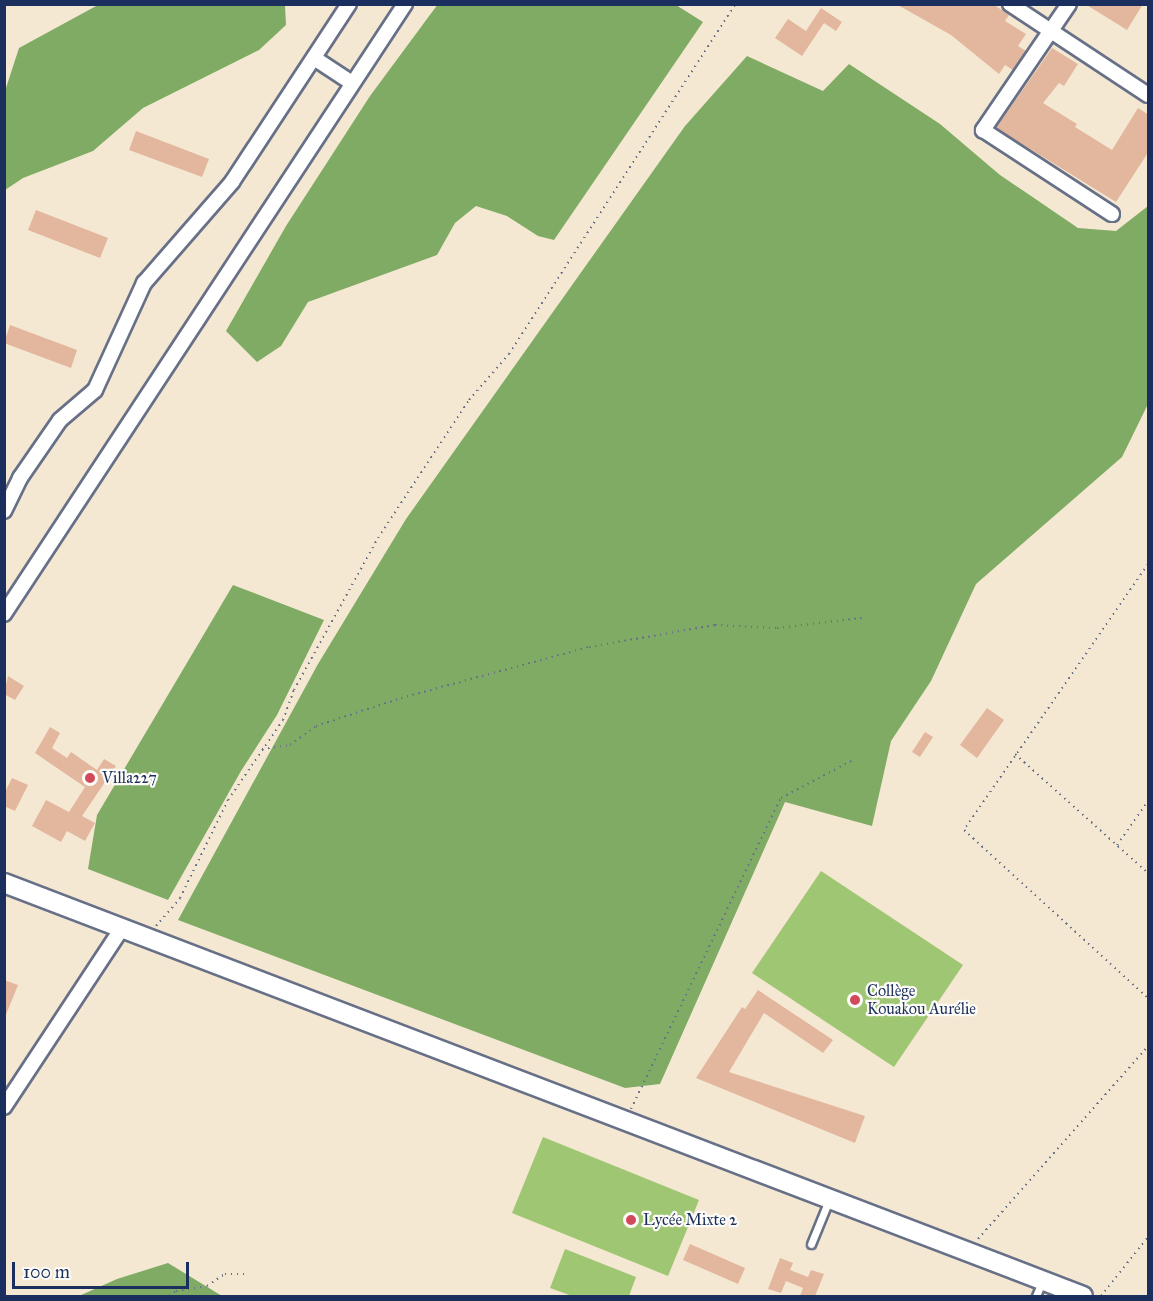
<!DOCTYPE html>
<html>
<head>
<meta charset="utf-8">
<style>
  body { margin:0 }
  #map { position:relative; width:1153px; height:1301px; overflow:hidden; background:#f5e8d2; font-family:"IM FELL Great Primer",serif }
  div>[style] { position:absolute }
  .green>* { inset:0; background:#9fc672 }
  .forest>* { inset:0; background:#7fab64 }
  .building>* { inset:0; background:#e3b69e }
  .path>* { height:2px; margin-top:-1px; transform-origin:0; background:repeating-linear-gradient(90deg,#677087 0 1.5px,transparent 0 6px) }
  .roads { filter:drop-shadow(2px 0 #677087) drop-shadow(-2px 0 #677087) drop-shadow(0 2px #677087) drop-shadow(0 -2px #677087) }
  .service>* { height:7px; margin:-3.5px; padding:0 3.5px; transform-origin:3.5px; border-radius:3.5px; background:#fff }
  .minor>* { height:14px; margin:-7px; padding:0 7px; transform-origin:7px; border-radius:7px; background:#fff }
  .tertiary>* { height:18px; margin:-9px; padding:0 9px; transform-origin:9px; border-radius:9px; background:#fff }
  .dots>* { width:16px; height:16px; translate:-50% -50%; box-sizing:border-box; border:3px solid #fdfcf7; border-radius:50% }
  span { translate:-50% -50%; white-space:nowrap; text-align:center; line-height:1.15; -webkit-text-stroke:4.5px #fdfcf7; paint-order:stroke }
  .poi-label { font-size:16px; color:#1b2f5e }
  .left { translate:0 -50%; text-align:left }
  .frame { position:absolute; inset:0; border:6px solid #1b2f5e; pointer-events:none }
  .scale { position:absolute; left:12px; top:1262px; width:177px; height:27px; box-sizing:border-box; border:3px solid #1b2f5e; border-top:0; padding-left:8px; font-size:18px; line-height:21px; white-space:nowrap; color:#1b2f5e; -webkit-text-stroke:4px #fdfcf7; paint-order:stroke }
</style>
</head>
<body>
<div id="map">
  <div class="green">
    <div style="clip-path:polygon(821px 871px,963px 965px,894px 1067px,752px 973px)"></div>
    <div style="clip-path:polygon(543px 1137px,699px 1200px,668px 1276px,512px 1213px)"></div>
    <div style="clip-path:polygon(565px 1249px,636px 1277px,629px 1296px,572px 1296px,550px 1288px)"></div>
  </div>
  <div class="forest">
    <div style="clip-path:polygon(438px 4px,676px 5px,703px 22px,554px 240px,538px 236px,507px 216px,476px 206px,455px 223px,437px 255px,308px 302px,281px 346px,257px 362px,226px 331px,286px 226px,370px 96px)"></div>
    <div style="clip-path:polygon(98px 5px,285px 5px,286px 25px,259px 50px,143px 108px,93px 151px,23px 178px,5px 190px,5px 91px,19px 48px)"></div>
    <div style="clip-path:polygon(747px 56px,823px 91px,849px 64px,940px 124px,1000px 175px,1078px 228px,1116px 231px,1148px 206px,1148px 404px,1122px 457px,976px 584px,931px 681px,891px 741px,872px 826px,785px 802px,660px 1084px,625px 1088px,178px 920px,318px 664px,406px 519px,685px 126px)"></div>
    <div style="clip-path:polygon(233px 585px,324px 620px,277px 715px,241px 771px,168px 900px,88px 869px,97px 815px)"></div>
    <div style="clip-path:polygon(168px 1263px,222px 1296px,79px 1296px,117px 1279px)"></div>
  </div>
  <div class="building">
    <div style="clip-path:polygon(896px 4px,993px 4px,1009px 15px,1005px 21px,1026px 34px,1018px 46px,1026px 51px,1013px 70px,1005px 65px,999px 74px,951px 35px)"></div>
    <div style="clip-path:polygon(1085px 4px,1143px 4px,1127px 30px)"></div>
    <div style="clip-path:polygon(821px 8px,842px 22px,836px 31px,824px 23px,802px 56px,775px 38px,788px 19px,806px 31px)"></div>
    <div style="clip-path:polygon(1052px 48px,1078px 64px,1064px 86px,1059px 83px,1043px 103px,1077px 124px,1075px 127px,1112px 150px,1138px 108px,1149px 115px,1149px 151px,1116px 202px,996px 128px)"></div>
    <div style="clip-path:polygon(136px 131px,209px 159px,202px 177px,129px 150px)"></div>
    <div style="clip-path:polygon(36px 210px,108px 238px,100px 258px,28px 230px)"></div>
    <div style="clip-path:polygon(10px 325px,77px 350px,71px 368px,4px 343px)"></div>
    <div style="clip-path:polygon(8px 676px,24px 686px,15px 700px,4px 694px)"></div>
    <div style="clip-path:polygon(987px 708px,1004px 720px,977px 758px,960px 745px)"></div>
    <div style="clip-path:polygon(50px 727px,60px 733px,52px 748px,67px 758px,71px 752px,97px 770px,104px 759px,116px 766px,82px 816px,95px 823px,85px 841px,67px 831px,61px 842px,32px 826px,46px 800px,69px 812px,85px 787px,35px 753px)"></div>
    <div style="clip-path:polygon(925px 732px,933px 737px,920px 757px,912px 752px)"></div>
    <div style="clip-path:polygon(12px 778px,28px 785px,15px 811px,4px 806px,4px 794px)"></div>
    <div style="clip-path:polygon(4px 980px,18px 985px,5px 1017px,4px 1017px)"></div>
    <div style="clip-path:polygon(758px 990px,833px 1040px,823px 1053px,764px 1013px,729px 1072px,865px 1116px,855px 1143px,696px 1078px,742px 1007px,745px 1009px)"></div>
    <div style="clip-path:polygon(690px 1244px,745px 1268px,738px 1284px,683px 1260px)"></div>
    <div style="clip-path:polygon(780px 1258px,793px 1263px,790px 1270px,808px 1277px,811px 1270px,824px 1274px,815px 1296px,800px 1296px,803px 1288px,786px 1281px,781px 1293px,768px 1289px)"></div>
  </div>
  <div class="path">
    <div style="left:1148px;top:564px;width:323px;rotate:124.7deg"></div>
    <div style="left:964px;top:830px;width:249px;rotate:42.4deg"></div>
    <div style="left:262px;top:749px;width:28px;rotate:-8deg"></div>
    <div style="left:290px;top:745px;width:32px;rotate:-36deg"></div>
    <div style="left:316px;top:726px;width:89px;rotate:-18.2deg"></div>
    <div style="left:401px;top:698px;width:195px;rotate:-15.2deg"></div>
    <div style="left:589px;top:647px;width:128px;rotate:-9.9deg"></div>
    <div style="left:715px;top:625px;width:62px;rotate:2.8deg"></div>
    <div style="left:777px;top:628px;width:85px;rotate:-6.8deg"></div>
    <div style="left:1015px;top:754px;width:178px;rotate:41.8deg"></div>
    <div style="left:1117px;top:845px;width:54px;rotate:-54.8deg"></div>
    <div style="left:156px;top:926px;width:37px;rotate:-49deg"></div>
    <div style="left:180px;top:898px;width:109px;rotate:-63.9deg"></div>
    <div style="left:228px;top:800px;width:97px;rotate:-55.5deg"></div>
    <div style="left:283px;top:720px;width:32px;rotate:-70deg"></div>
    <div style="left:294px;top:690px;width:174px;rotate:-61.1deg"></div>
    <div style="left:378px;top:538px;width:165px;rotate:-56.6deg"></div>
    <div style="left:469px;top:400px;width:61px;rotate:-49deg"></div>
    <div style="left:509px;top:354px;width:417px;rotate:-57.1deg"></div>
    <div style="left:631px;top:1109px;width:345px;rotate:-64.3deg"></div>
    <div style="left:781px;top:798px;width:84px;rotate:-27.8deg"></div>
    <div style="left:978px;top:1239px;width:257px;rotate:-48.6deg"></div>
    <div style="left:169px;top:1296px;width:9px;rotate:-36deg"></div>
    <div style="left:176px;top:1291px;width:31px;rotate:-9deg"></div>
    <div style="left:207px;top:1286px;width:22px;rotate:-34deg"></div>
    <div style="left:225px;top:1274px;width:22px"></div>
    <div style="left:1101px;top:1296px;width:75px;rotate:-51.5deg"></div>
  </div>
  <div class="roads">
    <div class="service">
      <div style="left:811px;top:1244px;width:48px;rotate:-67.8deg"></div>
      <div style="left:1036px;top:1296px;width:15px;rotate:-67deg"></div>
    </div>
    <div class="minor">
      <div style="left:1010px;top:4px;width:165px;rotate:33.4deg"></div>
      <div style="left:1069px;top:4px;width:153px;rotate:124.3deg"></div>
      <div style="left:983px;top:130px;width:154px;rotate:33.1deg"></div>
      <div style="left:314px;top:58px;width:45px;rotate:33.3deg"></div>
      <div style="left:4px;top:511px;width:37px;rotate:-64deg"></div>
      <div style="left:20px;top:478px;width:70px;rotate:-55.4deg"></div>
      <div style="left:60px;top:420px;width:46px;rotate:-40.6deg"></div>
      <div style="left:95px;top:390px;width:118px;rotate:-65.4deg"></div>
      <div style="left:144px;top:283px;width:134px;rotate:-48.9deg"></div>
      <div style="left:232px;top:182px;width:213px;rotate:-56.7deg"></div>
      <div style="left:4px;top:614px;width:730px;rotate:-56.68deg"></div>
      <div style="left:4px;top:1107px;width:214px;rotate:-56.6deg"></div>
    </div>
    <div class="tertiary">
      <div style="left:4px;top:883px;width:1155px;rotate:20.94deg"></div>
    </div>
  </div>
  <div class="dots">
    <div style="left:90px;top:778px;background:#d1495b"></div>
    <div style="left:855px;top:1000px;background:#d1495b"></div>
    <div style="left:631px;top:1220px;background:#d1495b"></div>
  </div>
  <div class="poi-label">
    <span class="left" style="left:102px;top:778px">Villa227</span>
    <span class="left" style="left:867px;top:1000px">Collège<br>Kouakou Aurélie</span>
    <span class="left" style="left:643px;top:1220px">Lycée Mixte 2</span>
  </div>
  <div class="frame"></div>
  <div class="scale">100 m</div>
</div>
</body>
</html>
